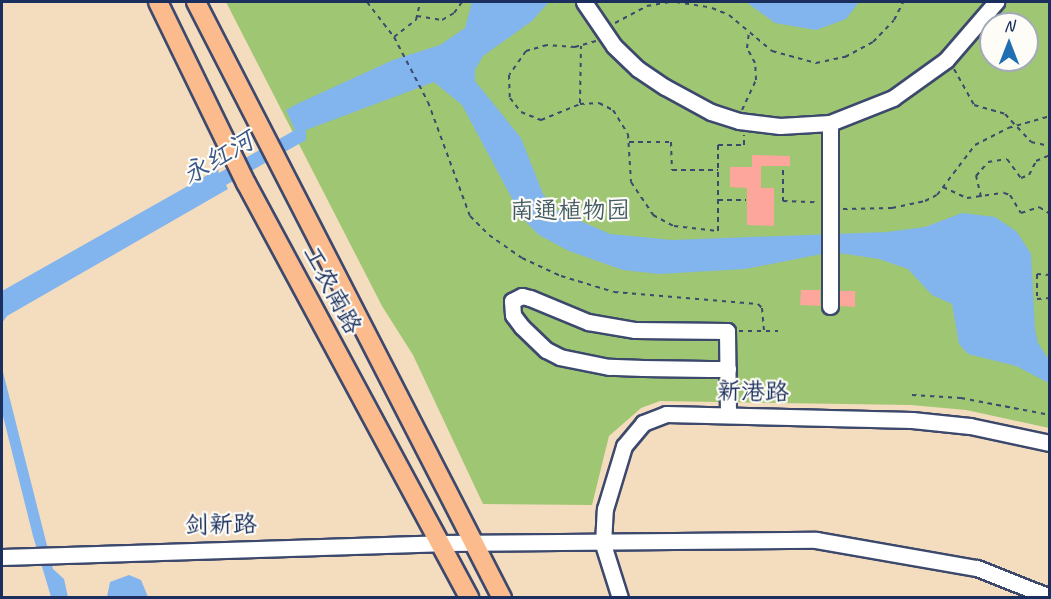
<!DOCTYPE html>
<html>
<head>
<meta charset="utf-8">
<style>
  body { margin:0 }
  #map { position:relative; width:1051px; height:599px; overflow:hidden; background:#f4dcbf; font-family:Caveat,"LXGW WenKai TC",sans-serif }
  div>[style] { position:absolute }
  .green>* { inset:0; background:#9fc672 }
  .water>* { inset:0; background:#82b4ee }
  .building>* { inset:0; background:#fda69c }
  .path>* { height:2px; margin-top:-1px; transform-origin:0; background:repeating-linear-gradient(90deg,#3c496d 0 4.5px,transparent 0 9px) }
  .roads { filter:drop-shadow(2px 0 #3c496d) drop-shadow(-2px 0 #3c496d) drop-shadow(0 2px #3c496d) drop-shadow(0 -2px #3c496d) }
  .minor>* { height:15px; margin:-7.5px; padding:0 7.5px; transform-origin:7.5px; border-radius:7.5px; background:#fff }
  .major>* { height:18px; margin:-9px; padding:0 9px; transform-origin:9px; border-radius:9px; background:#fbbb8d }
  span { translate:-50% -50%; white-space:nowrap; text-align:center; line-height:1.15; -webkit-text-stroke:4.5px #fdfcf7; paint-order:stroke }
  .park-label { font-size:24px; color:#435c64 }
  .street-label { font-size:24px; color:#1b2f5e }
  .water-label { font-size:26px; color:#3a5789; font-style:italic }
  .frame { position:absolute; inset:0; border:3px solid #1b2f5e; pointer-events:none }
  .north { position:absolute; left:979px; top:12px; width:60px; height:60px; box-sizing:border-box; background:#fdfcf7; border:2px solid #a3aaba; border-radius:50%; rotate:0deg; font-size:16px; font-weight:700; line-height:24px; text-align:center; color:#1b2f5e }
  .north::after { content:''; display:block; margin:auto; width:21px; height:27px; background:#1f6fb2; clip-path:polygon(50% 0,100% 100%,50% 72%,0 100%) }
</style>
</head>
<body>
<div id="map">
  <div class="green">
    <div style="clip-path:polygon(evenodd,226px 2px,1049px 2px,1049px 428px,966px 410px,911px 405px,660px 401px,641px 408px,609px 436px,592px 505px,483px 504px,413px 355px,382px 306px,226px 2px,991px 24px,1027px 24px,1027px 60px,991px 60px,991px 24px)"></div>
  </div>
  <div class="water">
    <div style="clip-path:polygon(472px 2px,549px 2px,532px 21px,483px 56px,475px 70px,475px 81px,521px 138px,543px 194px,558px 211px,610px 234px,672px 240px,887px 232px,925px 227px,962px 213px,995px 217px,1017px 232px,1031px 254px,1035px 329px,1038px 343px,1049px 360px,1049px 383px,1016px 366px,968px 354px,959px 344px,952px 304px,932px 295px,908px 269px,879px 259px,832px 252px,745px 269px,659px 274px,623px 270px,569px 251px,539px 235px,523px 219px,462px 105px,434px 82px,306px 130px,306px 140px,226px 185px,228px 189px,7px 316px,2px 323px,2px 291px,218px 169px,219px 173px,295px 130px,286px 110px,299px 103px,393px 60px,440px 45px,465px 28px)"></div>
    <div style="clip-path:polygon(746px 2px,859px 2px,846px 19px,816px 30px,775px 23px)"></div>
    <div style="clip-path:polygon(2px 368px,53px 569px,64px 579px,68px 597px,51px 597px,33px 536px,2px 412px)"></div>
    <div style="clip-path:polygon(129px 575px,141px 580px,148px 597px,107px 597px,110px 582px)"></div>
  </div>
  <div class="building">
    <div style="clip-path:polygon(752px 155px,790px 156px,790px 166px,761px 166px,761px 188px,774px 188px,774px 226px,747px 225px,747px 188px,730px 187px,730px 167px,752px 167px)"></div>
    <div style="clip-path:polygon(801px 290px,820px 290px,820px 306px,800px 305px)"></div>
    <div style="clip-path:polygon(840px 291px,855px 291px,855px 307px,840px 306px)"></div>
  </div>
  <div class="path">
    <div style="left:367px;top:2px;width:44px;rotate:52.4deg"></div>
    <div style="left:394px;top:37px;width:73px;rotate:62.4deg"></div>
    <div style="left:428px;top:102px;width:121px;rotate:69.8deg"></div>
    <div style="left:470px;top:216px;width:27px;rotate:45deg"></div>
    <div style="left:489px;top:235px;width:40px;rotate:34.9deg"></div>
    <div style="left:522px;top:258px;width:43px;rotate:24.8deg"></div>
    <div style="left:561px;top:276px;width:55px;rotate:16.8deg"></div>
    <div style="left:614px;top:292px;width:144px;rotate:4.8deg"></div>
    <div style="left:758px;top:304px;width:6px;rotate:45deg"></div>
    <div style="left:762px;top:308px;width:23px;rotate:85deg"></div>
    <div style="left:676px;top:2px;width:36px;rotate:9deg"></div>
    <div style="left:712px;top:8px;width:18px;rotate:22deg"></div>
    <div style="left:729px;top:15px;width:56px;rotate:39.9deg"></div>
    <div style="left:772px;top:51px;width:46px;rotate:15.3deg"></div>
    <div style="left:816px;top:63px;width:30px;rotate:-12deg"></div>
    <div style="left:845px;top:57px;width:32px;rotate:-28deg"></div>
    <div style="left:873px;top:42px;width:30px;rotate:-46deg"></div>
    <div style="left:894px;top:20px;width:20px;rotate:-63deg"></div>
    <div style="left:417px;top:16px;width:25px;rotate:9deg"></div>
    <div style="left:442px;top:20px;width:14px;rotate:-30deg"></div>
    <div style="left:454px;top:13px;width:14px;rotate:-54deg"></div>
    <div style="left:615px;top:23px;width:36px;rotate:-28deg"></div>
    <div style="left:647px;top:6px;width:23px;rotate:-10deg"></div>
    <div style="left:394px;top:37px;width:28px;rotate:-38deg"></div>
    <div style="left:416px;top:20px;width:18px;rotate:-77deg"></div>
    <div style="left:596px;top:41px;width:22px;rotate:164deg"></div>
    <div style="left:575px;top:47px;width:28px;rotate:-176deg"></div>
    <div style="left:547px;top:45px;width:22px;rotate:164deg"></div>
    <div style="left:526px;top:51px;width:29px;rotate:125deg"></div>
    <div style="left:509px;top:75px;width:23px;rotate:88deg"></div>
    <div style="left:510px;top:98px;width:18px;rotate:52deg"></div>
    <div style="left:521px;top:112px;width:22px;rotate:22deg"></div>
    <div style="left:541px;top:120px;width:42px;rotate:-22.3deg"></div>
    <div style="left:580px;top:104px;width:19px;rotate:-3deg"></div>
    <div style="left:599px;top:103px;width:16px;rotate:27deg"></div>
    <div style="left:613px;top:110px;width:28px;rotate:58deg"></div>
    <div style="left:628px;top:134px;width:48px;rotate:86.4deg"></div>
    <div style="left:631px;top:182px;width:40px;rotate:56deg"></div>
    <div style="left:653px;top:215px;width:24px;rotate:28deg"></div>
    <div style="left:674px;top:226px;width:44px;rotate:6.5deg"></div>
    <div style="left:718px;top:231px;width:86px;rotate:-90deg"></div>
    <div style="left:718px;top:145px;width:26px"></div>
    <div style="left:744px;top:145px;width:10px;rotate:-90deg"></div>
    <div style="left:954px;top:69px;width:41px;rotate:60.9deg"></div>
    <div style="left:974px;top:105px;width:32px;rotate:16deg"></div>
    <div style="left:1005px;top:114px;width:38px;rotate:47deg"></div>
    <div style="left:1031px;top:142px;width:19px;rotate:12deg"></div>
    <div style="left:580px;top:103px;width:57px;rotate:-89deg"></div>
    <div style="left:742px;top:110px;width:33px;rotate:-65deg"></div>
    <div style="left:756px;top:80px;width:17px;rotate:-93deg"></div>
    <div style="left:755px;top:63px;width:17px;rotate:-118deg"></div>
    <div style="left:747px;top:48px;width:16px;rotate:-83deg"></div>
    <div style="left:629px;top:142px;width:42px"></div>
    <div style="left:671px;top:142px;width:28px;rotate:88deg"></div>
    <div style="left:672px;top:170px;width:46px"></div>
    <div style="left:783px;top:170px;width:31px;rotate:90deg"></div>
    <div style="left:783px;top:201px;width:33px;rotate:2deg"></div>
    <div style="left:943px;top:187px;width:26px;rotate:25deg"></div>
    <div style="left:967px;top:198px;width:37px;rotate:-8deg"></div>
    <div style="left:1004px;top:193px;width:6px;rotate:18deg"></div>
    <div style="left:1010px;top:195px;width:21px;rotate:59deg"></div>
    <div style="left:1021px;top:213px;width:19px;rotate:-18deg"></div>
    <div style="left:1039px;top:207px;width:13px;rotate:32deg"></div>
    <div style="left:981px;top:197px;width:22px;rotate:-103deg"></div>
    <div style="left:976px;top:176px;width:18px;rotate:-49deg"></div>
    <div style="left:988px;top:162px;width:19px;rotate:-9deg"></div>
    <div style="left:1007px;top:159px;width:24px;rotate:54deg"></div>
    <div style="left:1021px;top:178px;width:9px;rotate:-21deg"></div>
    <div style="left:1029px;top:175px;width:16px;rotate:-63deg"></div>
    <div style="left:1036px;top:161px;width:15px;rotate:-23deg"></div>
    <div style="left:718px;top:200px;width:28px"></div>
    <div style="left:843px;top:209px;width:49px;rotate:-1.2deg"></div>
    <div style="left:892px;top:208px;width:34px;rotate:-12deg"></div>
    <div style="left:925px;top:201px;width:13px;rotate:-27deg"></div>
    <div style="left:937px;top:195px;width:63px;rotate:-52.8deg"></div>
    <div style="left:975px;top:145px;width:37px;rotate:-27deg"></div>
    <div style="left:1008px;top:128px;width:44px;rotate:-15.9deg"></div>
    <div style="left:1050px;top:275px;width:13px;rotate:-176deg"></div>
    <div style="left:1037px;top:274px;width:25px;rotate:90deg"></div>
    <div style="left:1037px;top:299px;width:13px;rotate:-4deg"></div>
    <div style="left:739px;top:331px;width:39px"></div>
    <div style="left:912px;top:395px;width:49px;rotate:3.5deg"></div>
    <div style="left:961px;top:398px;width:91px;rotate:10.8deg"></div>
  </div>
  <div class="roads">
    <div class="minor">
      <div style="left:584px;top:2px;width:53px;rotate:55.7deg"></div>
      <div style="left:614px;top:46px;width:33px;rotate:44deg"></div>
      <div style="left:638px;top:69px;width:32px;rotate:34deg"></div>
      <div style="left:665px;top:87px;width:52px;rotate:28.5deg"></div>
      <div style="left:711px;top:112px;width:29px;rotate:18deg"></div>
      <div style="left:739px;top:121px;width:41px;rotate:7deg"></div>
      <div style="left:780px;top:126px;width:50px;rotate:-3.4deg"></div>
      <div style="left:830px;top:123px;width:68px;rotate:-21.6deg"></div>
      <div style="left:893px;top:98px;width:65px;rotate:-35.6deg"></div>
      <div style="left:946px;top:60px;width:77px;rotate:-49.2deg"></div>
      <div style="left:830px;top:306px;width:183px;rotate:-90deg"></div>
      <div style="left:728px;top:369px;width:19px;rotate:180deg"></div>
      <div style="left:709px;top:369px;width:66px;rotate:-179.1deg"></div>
      <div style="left:643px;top:368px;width:34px;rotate:-178deg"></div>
      <div style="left:609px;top:367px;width:50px;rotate:-168.5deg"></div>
      <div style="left:560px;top:357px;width:16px;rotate:-153deg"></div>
      <div style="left:546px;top:350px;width:33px;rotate:-136deg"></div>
      <div style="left:522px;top:327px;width:15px;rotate:-127deg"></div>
      <div style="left:513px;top:315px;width:14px;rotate:-94deg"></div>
      <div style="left:512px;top:301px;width:11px;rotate:-27deg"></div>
      <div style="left:522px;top:296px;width:8px;rotate:14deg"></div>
      <div style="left:530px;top:298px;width:63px;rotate:22.5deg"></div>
      <div style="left:588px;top:322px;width:48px;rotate:9.7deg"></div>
      <div style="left:635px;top:330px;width:92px;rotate:0.6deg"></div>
      <div style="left:727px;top:331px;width:83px;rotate:89.3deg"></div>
      <div style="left:2px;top:557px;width:439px;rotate:-1.8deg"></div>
      <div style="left:441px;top:543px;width:375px;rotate:-0.5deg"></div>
      <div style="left:816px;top:540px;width:163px;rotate:9.9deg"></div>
      <div style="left:977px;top:568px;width:79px;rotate:21.7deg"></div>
      <div style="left:620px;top:598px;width:57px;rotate:-107.5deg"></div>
      <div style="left:603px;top:544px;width:35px;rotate:-87deg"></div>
      <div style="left:605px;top:509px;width:66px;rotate:-73.2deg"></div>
      <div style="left:624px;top:446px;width:30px;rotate:-50deg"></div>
      <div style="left:643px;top:423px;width:25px;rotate:-21deg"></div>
      <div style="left:666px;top:414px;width:246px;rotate:1.4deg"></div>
      <div style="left:912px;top:420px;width:58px;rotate:5.9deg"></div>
      <div style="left:970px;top:426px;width:82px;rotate:12deg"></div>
    </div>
    <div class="major">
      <div style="left:158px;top:2px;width:201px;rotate:64.1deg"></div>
      <div style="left:246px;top:183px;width:471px;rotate:61.7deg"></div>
      <div style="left:196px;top:2px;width:670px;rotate:62.82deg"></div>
    </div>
  </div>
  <div class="park-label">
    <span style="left:570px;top:211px">南通植物园</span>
  </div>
  <div class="street-label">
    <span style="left:332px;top:290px;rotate:62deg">工农南路</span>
    <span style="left:753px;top:392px;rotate:1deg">新港路</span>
    <span style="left:221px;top:525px;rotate:-1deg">剑新路</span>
  </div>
  <div class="water-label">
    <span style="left:218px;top:158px;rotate:-30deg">永红河</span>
  </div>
  <div class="frame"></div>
  <div class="north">N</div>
</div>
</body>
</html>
